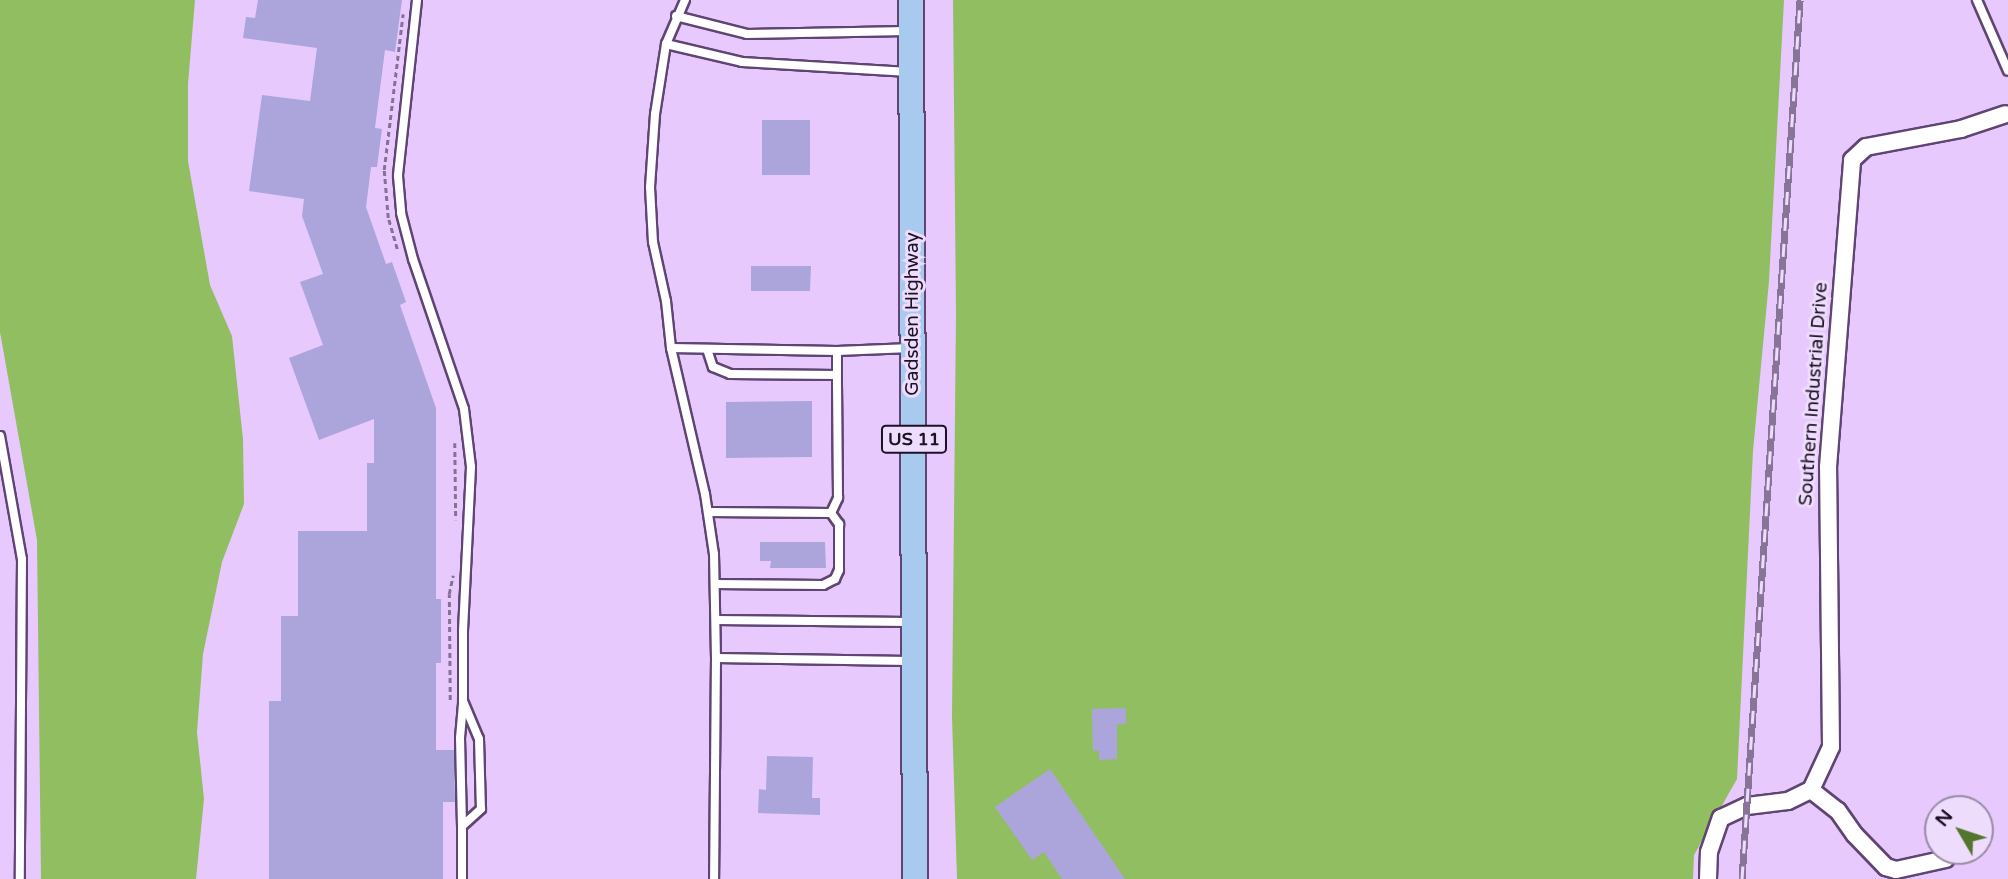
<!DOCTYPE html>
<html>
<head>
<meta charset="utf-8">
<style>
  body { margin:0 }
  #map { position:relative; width:2008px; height:879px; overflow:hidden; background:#e7c9fe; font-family:"Varela Round",sans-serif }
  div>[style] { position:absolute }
  .green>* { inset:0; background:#91be61 }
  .building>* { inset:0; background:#aca5dc }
  .path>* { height:2.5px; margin-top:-1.25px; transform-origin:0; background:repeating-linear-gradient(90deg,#867196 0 5px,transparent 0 8.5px) }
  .roads { filter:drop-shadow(2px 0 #5f4572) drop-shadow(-2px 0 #5f4572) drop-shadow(0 2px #5f4572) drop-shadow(0 -2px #5f4572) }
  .service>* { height:8px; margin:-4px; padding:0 4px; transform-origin:4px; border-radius:4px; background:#fff }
  .minor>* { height:16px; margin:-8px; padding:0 8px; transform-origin:8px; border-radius:8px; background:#fff }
  .primary>* { height:24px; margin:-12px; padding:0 12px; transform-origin:12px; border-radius:12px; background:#a7caee }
  .rail>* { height:7px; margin-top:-3.5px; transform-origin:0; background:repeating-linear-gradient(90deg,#eedcfc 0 13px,#897499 0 26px); box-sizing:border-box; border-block:2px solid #897499 }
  span { translate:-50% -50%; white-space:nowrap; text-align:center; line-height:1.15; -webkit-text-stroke:6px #eedcfc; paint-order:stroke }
  .shield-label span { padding:2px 5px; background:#eedcfc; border:2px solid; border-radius:5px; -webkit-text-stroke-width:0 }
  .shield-label { font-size:18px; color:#1d1225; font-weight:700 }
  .street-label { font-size:19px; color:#1d1225 }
  .north { position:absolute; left:1924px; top:795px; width:70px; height:70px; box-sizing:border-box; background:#eedcfc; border:2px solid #9a8ba6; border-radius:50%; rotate:309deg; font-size:19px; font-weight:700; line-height:28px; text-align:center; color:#1d1225 }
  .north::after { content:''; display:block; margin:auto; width:24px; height:32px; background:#54752c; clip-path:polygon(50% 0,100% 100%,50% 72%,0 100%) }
</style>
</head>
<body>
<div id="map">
  <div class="green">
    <div style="clip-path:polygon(0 0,195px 0,188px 84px,188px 161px,210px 285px,232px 336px,243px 439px,244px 504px,222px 562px,203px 654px,197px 732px,204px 799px,196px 879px,41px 879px,37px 540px,0 332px)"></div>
    <div style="clip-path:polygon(953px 0,1784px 0,1769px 281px,1753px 451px,1737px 779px,1694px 855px,1693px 879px,957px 879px,952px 717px,956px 313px)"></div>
  </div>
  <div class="building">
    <div style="clip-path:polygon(258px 0,402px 0,395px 52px,385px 50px,375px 128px,382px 129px,377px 167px,371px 167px,366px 207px,386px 264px,392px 262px,406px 302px,400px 305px,436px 408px,436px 599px,441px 599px,441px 663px,436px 663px,436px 750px,454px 750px,455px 802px,443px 802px,443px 879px,269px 879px,269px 701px,281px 701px,281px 616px,298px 616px,298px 531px,367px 531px,367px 463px,374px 463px,374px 419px,319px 440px,289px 358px,323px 345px,300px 282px,323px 274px,302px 216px,304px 199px,249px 191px,262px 95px,310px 101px,317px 48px,243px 38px,246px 17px,255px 18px)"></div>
    <div style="clip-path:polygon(762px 120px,810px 120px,810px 175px,762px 175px)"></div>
    <div style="clip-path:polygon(751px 266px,811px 266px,810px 291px,751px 291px)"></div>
    <div style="clip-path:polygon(812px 401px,812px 457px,726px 458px,726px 402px)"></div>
    <div style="clip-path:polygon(760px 542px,825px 542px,826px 568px,770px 568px,771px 561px,760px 561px)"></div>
    <div style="clip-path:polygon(1126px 708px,1126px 724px,1117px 724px,1117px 759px,1099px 760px,1099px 751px,1093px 751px,1092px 709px)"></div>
    <div style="clip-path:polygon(767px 756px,813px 757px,812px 798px,820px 798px,820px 815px,758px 813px,759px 789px,766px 790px)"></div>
    <div style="clip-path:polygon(1050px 769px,1125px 879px,1062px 879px,1044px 852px,1032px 860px,995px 807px)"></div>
  </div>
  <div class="path">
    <div style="left:397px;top:249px;width:32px;rotate:-106deg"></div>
    <div style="left:388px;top:218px;width:48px;rotate:-94.8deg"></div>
    <div style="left:384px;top:170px;width:157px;rotate:-83.1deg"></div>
    <div style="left:455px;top:443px;width:77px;rotate:89.3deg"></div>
    <div style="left:450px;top:700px;width:106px;rotate:-90.5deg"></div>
    <div style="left:449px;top:594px;width:19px;rotate:-78deg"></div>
  </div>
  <div class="roads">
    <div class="service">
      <div style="left:417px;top:0;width:177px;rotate:96.2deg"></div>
      <div style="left:398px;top:176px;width:37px;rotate:85deg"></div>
      <div style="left:401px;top:213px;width:48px;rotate:75.4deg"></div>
      <div style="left:413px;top:259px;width:158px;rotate:71.2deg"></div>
      <div style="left:464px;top:409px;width:58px;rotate:83.1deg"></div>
      <div style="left:471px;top:467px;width:165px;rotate:92.8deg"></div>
      <div style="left:463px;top:632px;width:69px;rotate:90deg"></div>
      <div style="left:463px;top:701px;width:41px;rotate:67.2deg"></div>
      <div style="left:479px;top:739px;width:70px;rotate:88.4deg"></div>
      <div style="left:481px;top:809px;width:25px;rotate:138deg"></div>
      <div style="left:462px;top:826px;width:53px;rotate:90deg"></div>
      <div style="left:685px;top:0;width:48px;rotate:113.4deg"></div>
      <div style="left:666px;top:44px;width:71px;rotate:98.9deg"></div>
      <div style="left:655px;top:114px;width:73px;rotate:93.9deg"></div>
      <div style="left:650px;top:187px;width:55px;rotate:86.9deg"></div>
      <div style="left:653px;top:242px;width:60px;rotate:77.6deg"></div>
      <div style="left:666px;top:301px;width:47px;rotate:83.9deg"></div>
      <div style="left:671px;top:348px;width:150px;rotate:76.9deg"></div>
      <div style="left:705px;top:494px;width:61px;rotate:81.5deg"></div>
      <div style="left:714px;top:554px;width:104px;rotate:88.9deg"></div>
      <div style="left:716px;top:658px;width:221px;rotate:90.5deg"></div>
      <div style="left:1977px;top:0;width:77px;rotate:66.4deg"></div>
      <div style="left:676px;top:16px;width:73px;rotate:14.2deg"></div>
      <div style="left:747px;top:34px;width:160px;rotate:-1.1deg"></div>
      <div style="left:666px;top:44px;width:78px;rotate:13.3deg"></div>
      <div style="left:742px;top:62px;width:167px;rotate:3.4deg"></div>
      <div style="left:671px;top:348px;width:166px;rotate:1deg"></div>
      <div style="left:837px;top:351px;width:74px;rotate:-2.3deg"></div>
      <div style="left:707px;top:349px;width:19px;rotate:72deg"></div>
      <div style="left:713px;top:367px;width:18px;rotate:22deg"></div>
      <div style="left:730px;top:374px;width:107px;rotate:0.5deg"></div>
      <div style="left:837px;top:375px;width:24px;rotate:-90deg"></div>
      <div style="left:0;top:436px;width:125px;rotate:79.9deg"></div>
      <div style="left:22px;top:559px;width:320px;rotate:90.4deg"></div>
      <div style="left:708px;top:512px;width:123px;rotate:0.5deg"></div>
      <div style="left:831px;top:513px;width:14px;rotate:54deg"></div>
      <div style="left:839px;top:524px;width:46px;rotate:90deg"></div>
      <div style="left:839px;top:570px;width:10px;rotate:114deg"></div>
      <div style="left:835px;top:579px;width:13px;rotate:153deg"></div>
      <div style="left:823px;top:585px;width:108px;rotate:-179.5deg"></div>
      <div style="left:831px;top:513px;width:17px;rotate:-65deg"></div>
      <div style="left:838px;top:498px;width:123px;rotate:-90.5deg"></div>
      <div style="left:716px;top:620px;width:193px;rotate:0.6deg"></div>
      <div style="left:716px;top:658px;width:193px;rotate:0.9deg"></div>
      <div style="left:462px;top:826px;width:88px;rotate:-91.3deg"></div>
      <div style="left:460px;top:738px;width:34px;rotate:-85deg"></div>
    </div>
    <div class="minor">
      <div style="left:1811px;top:790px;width:34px;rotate:38deg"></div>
      <div style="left:1838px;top:811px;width:29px;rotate:55deg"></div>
      <div style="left:1855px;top:835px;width:45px;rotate:45.9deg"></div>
      <div style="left:1886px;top:867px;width:10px;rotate:17deg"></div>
      <div style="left:1896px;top:870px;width:51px;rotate:-12.4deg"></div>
      <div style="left:1708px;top:879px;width:27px;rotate:-88deg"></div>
      <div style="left:1709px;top:852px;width:36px;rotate:-71deg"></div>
      <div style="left:1721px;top:818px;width:29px;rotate:-25deg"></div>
      <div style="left:1747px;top:806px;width:41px;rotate:-7deg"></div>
      <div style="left:1788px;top:801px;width:25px;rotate:-26deg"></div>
      <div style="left:1811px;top:790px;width:47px;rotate:-65.1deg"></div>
      <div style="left:1831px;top:747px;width:280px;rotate:-90.6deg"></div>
      <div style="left:1828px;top:467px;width:308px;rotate:-85.5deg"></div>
      <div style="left:1852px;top:160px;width:19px;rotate:-43deg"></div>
      <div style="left:1866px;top:147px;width:97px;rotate:-10.7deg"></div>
      <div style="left:1961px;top:129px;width:47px;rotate:-18.4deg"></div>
    </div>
    <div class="primary">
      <div style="left:911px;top:0;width:879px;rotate:89.74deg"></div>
    </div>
  </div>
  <div class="rail">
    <div style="left:1742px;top:879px;width:881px;rotate:-86.22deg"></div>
  </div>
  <div class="shield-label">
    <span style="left:914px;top:439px">US 11</span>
  </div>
  <div class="street-label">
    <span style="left:913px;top:314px;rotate:-90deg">Gadsden Highway</span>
    <span style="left:1814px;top:394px;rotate:-86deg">Southern Industrial Drive</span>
  </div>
  <div class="north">N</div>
</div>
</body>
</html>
